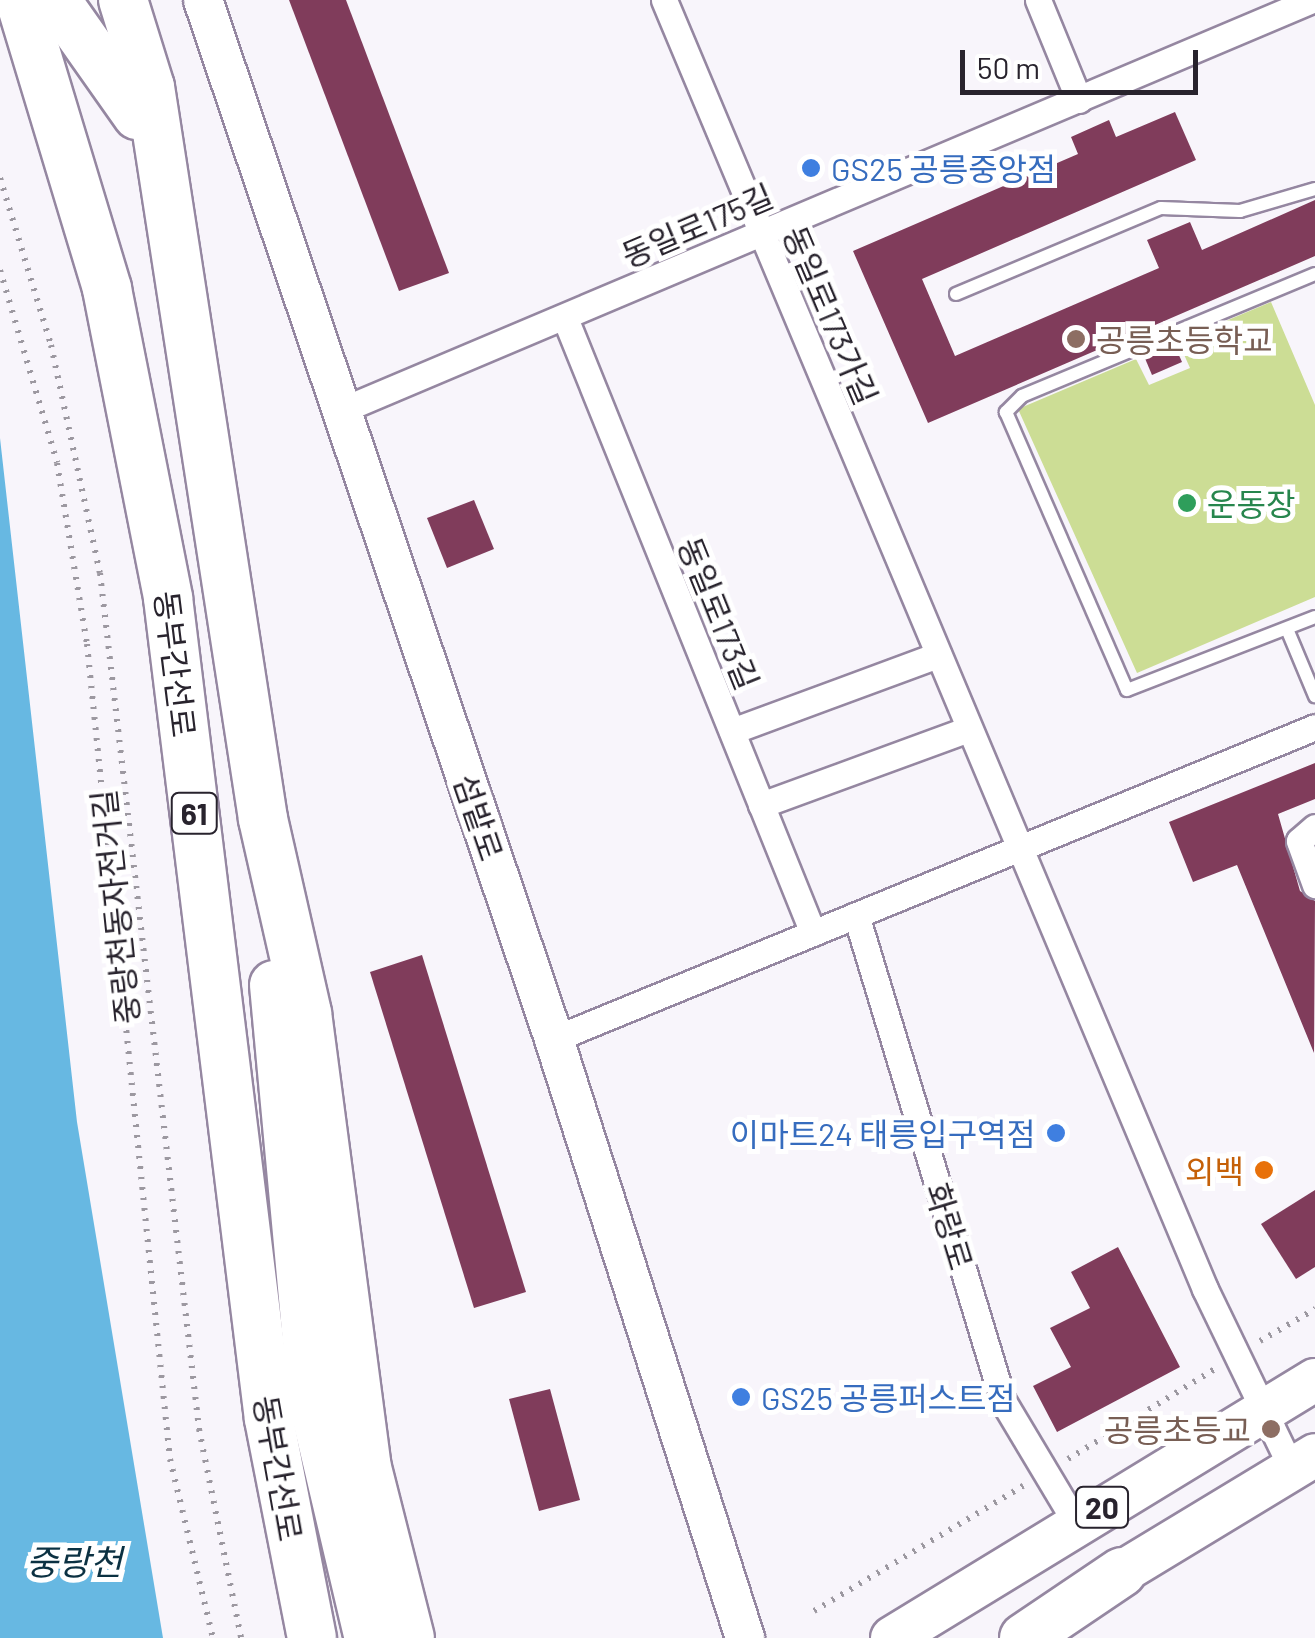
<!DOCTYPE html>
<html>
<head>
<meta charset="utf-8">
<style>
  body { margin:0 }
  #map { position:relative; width:1315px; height:1638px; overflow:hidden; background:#f8f5fb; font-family:Barlow,"Noto Sans KR",sans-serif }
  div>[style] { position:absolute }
  .green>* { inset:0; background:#ccdd95 }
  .water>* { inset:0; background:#67b8e2 }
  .building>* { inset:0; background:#803c5b }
  .path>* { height:6px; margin-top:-3px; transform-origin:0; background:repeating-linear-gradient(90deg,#9c98a0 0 2.5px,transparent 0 10.5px) }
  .roads { filter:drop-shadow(2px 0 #9587a1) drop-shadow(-2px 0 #9587a1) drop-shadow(0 2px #9587a1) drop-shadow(0 -2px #9587a1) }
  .lane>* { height:12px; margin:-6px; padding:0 6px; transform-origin:6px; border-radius:6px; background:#fff }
  .street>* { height:25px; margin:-12.5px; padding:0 12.5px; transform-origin:12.5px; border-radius:12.5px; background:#fff }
  .secondary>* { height:38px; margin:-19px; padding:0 19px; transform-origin:19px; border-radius:19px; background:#fff }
  .primary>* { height:42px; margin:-21px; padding:0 21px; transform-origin:21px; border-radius:21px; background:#fff }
  .highway>* { height:48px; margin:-24px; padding:0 24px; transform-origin:24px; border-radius:24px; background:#fff }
  .dots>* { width:28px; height:28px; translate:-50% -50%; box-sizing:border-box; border:5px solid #fff; border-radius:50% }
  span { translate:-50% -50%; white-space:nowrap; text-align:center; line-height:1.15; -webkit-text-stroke:10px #fff; paint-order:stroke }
  .shield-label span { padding:2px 8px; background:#fff; border:2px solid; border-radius:8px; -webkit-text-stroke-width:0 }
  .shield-label { font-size:30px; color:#28232d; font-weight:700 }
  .shop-label { font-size:32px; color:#366cbe }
  .left { translate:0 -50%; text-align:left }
  .right { translate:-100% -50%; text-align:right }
  .street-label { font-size:32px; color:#28232d }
  .education-label { font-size:32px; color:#785e54 }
  .leisure-label { font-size:32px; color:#27864d }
  .food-label { font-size:32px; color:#c56008 }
  .water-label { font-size:35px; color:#0b3142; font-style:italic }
  .scale { position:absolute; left:960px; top:50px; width:238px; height:45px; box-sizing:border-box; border:5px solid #28232d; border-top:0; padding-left:12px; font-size:30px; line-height:35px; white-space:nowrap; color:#28232d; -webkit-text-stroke:8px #fff; paint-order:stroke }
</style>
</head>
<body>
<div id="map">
  <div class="green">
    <div style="clip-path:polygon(1271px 302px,1315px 405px,1315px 597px,1137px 673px,1018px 409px,1136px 359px,1149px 385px,1190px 368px,1178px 341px)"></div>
  </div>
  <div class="water">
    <div style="clip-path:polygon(0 438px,77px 1122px,163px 1638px,0 1638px)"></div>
  </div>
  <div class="building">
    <div style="clip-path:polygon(289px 0,346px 0,449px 273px,399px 291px)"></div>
    <div style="clip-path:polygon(1175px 112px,1196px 160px,922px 279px,955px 356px,1159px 268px,1147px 240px,1190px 222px,1202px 250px,1315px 200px,1315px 256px,928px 423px,853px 251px,1078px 154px,1071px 137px,1109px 120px,1116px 137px)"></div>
    <div style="clip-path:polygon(1174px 344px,1182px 362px,1152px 375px,1144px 356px)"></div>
    <div style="clip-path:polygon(474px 500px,494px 549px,447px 568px,427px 518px)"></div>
    <div style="clip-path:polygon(1315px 763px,1315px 799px,1278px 814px,1300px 891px,1315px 901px,1314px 1053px,1237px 865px,1193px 882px,1169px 822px)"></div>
    <div style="clip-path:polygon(422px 955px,526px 1292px,474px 1308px,370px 972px)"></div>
    <div style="clip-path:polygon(1315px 1190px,1315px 1267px,1296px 1279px,1261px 1224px)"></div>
    <div style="clip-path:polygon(1118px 1247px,1180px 1367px,1057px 1432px,1033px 1386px,1071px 1367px,1050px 1328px,1090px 1308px,1071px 1272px)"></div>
    <div style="clip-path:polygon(550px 1389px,580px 1500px,539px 1511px,509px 1399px)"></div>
  </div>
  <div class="path">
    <div style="left:0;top:178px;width:175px;rotate:73deg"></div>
    <div style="left:51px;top:345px;width:233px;rotate:77.9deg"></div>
    <div style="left:100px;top:573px;width:862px;rotate:83.4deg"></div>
    <div style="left:199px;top:1429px;width:213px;rotate:78.6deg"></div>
    <div style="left:0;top:270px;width:201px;rotate:73.5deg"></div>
    <div style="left:57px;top:463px;width:183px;rotate:80.6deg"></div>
    <div style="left:87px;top:644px;width:819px;rotate:84.19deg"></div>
    <div style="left:170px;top:1459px;width:184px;rotate:76.5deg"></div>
    <div style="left:1260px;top:1341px;width:64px;rotate:-30.2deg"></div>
    <div style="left:1068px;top:1459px;width:172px;rotate:-31.5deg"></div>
    <div style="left:814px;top:1611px;width:244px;rotate:-30.9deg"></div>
  </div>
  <div class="roads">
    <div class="lane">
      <div style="left:1315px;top:274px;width:317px;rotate:157.4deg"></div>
      <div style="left:1022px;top:396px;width:23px;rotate:135deg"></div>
      <div style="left:1006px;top:412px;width:303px;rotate:66.5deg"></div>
      <div style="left:1127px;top:690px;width:202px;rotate:-21.2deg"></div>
      <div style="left:956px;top:294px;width:222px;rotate:-22.8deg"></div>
      <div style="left:1161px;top:208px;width:79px;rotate:2.2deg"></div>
      <div style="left:1240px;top:211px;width:78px;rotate:-16.3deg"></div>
      <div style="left:1287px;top:629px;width:73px;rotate:67.3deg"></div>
    </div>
    <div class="street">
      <div style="left:664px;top:0;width:1398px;rotate:67.23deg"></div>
      <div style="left:1205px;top:1289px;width:200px;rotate:64.2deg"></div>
      <div style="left:1038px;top:0;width:108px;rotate:67.7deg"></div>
      <div style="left:565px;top:318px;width:663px;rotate:68.04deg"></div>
      <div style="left:342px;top:410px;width:1053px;rotate:-22.91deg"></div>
      <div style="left:732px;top:731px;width:220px;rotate:-20.3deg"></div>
      <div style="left:761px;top:805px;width:221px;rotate:-20.1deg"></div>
      <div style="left:1315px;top:827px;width:21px;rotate:139deg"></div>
      <div style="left:1299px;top:841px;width:47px;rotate:70deg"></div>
      <div style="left:856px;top:915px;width:508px;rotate:73.17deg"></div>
      <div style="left:1003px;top:1401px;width:142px;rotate:59.1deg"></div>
      <div style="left:554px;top:1039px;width:822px;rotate:-22.29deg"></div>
    </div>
    <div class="secondary">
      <div style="left:203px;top:0;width:1097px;rotate:71.33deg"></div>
      <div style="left:554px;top:1039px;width:629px;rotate:72.31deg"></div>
    </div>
    <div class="primary">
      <div style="left:1094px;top:1589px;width:258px;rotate:-31.2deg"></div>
      <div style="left:892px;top:1638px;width:495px;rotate:-31.4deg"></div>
    </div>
    <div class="highway">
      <div style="left:20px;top:0;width:302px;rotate:73.2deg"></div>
      <div style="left:107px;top:289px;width:315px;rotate:78.8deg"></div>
      <div style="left:168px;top:598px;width:827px;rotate:82.99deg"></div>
      <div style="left:269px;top:1419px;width:223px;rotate:78.9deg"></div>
      <div style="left:56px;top:0;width:141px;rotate:54.8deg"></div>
      <div style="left:123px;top:0;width:91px;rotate:72.8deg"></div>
      <div style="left:150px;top:87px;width:741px;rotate:81.22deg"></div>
      <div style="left:263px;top:819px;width:199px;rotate:77.2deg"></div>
      <div style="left:307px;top:1013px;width:455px;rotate:82.5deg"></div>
      <div style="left:366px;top:1464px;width:179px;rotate:75.8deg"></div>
      <div style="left:274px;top:985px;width:419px;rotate:84.7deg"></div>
      <div style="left:313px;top:1402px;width:243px;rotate:76.7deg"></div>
      <div style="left:1024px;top:1638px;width:118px;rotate:-34deg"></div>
    </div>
  </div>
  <div class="dots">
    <div style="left:811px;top:168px;background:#3f7fe0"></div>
    <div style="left:1076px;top:339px;background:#8d6e63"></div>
    <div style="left:1187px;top:503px;background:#2e9e5b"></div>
    <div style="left:1056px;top:1133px;background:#3f7fe0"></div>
    <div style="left:1264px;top:1170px;background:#e8710a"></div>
    <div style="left:741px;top:1397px;background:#3f7fe0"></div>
    <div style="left:1271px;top:1429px;background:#8d6e63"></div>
  </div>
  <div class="shield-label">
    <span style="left:194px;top:813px">61</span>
    <span style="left:1102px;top:1507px">20</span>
  </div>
  <div class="shop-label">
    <span class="left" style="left:831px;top:168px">GS25 공릉중앙점</span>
    <span class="right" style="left:1036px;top:1133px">이마트24 태릉입구역점</span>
    <span class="left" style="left:761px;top:1397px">GS25 공릉퍼스트점</span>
  </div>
  <div class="street-label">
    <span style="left:697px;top:225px;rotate:-23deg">동일로175길</span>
    <span style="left:831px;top:315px;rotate:67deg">동일로173가길</span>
    <span style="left:719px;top:613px;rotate:68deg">동일로173길</span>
    <span style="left:176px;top:664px;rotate:83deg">동부간선로</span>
    <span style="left:479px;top:817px;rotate:71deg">섬밭로</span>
    <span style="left:115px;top:907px;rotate:-96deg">중랑천동자전거길</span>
    <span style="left:950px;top:1226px;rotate:73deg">화랑로</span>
    <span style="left:279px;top:1468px;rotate:80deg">동부간선로</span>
  </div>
  <div class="education-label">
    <span class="left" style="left:1096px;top:339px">공릉초등학교</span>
    <span class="right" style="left:1251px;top:1429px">공릉초등교</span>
  </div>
  <div class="leisure-label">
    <span class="left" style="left:1207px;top:503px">운동장</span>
  </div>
  <div class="food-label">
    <span class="right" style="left:1244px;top:1170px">외백</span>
  </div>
  <div class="water-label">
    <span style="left:74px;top:1561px">중랑천</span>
  </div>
  <div class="scale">50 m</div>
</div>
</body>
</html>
